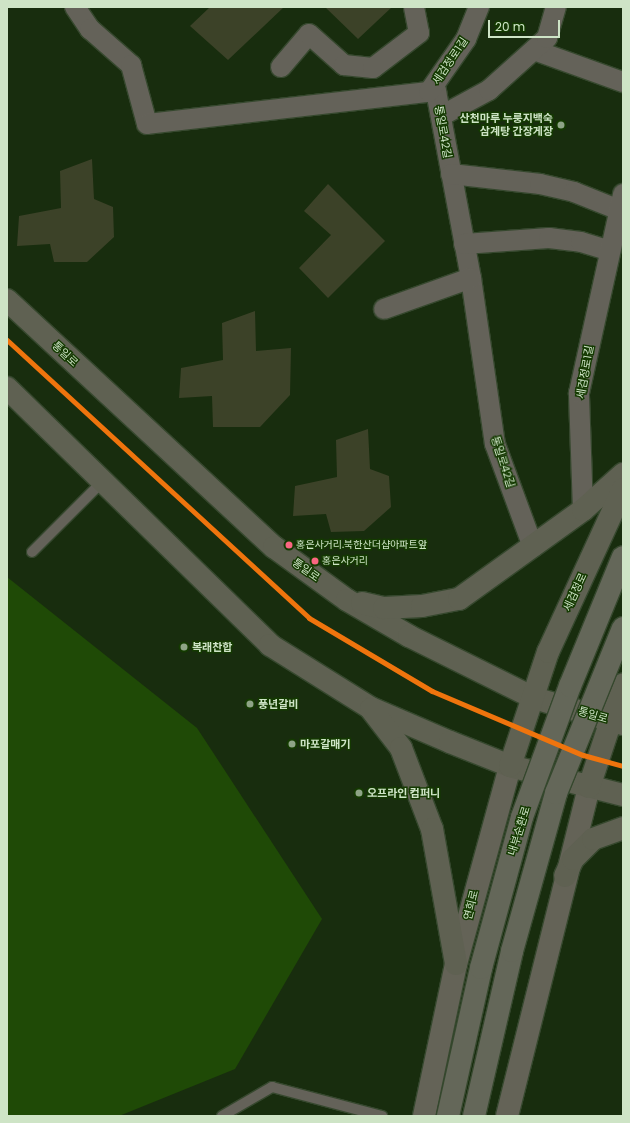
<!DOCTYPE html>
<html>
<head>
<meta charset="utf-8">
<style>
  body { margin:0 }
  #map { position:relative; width:630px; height:1123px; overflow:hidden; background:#182d0e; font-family:Poppins,"Noto Sans KR",sans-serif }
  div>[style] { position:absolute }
  .green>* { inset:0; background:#1f4a06 }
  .building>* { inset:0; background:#3c4228 }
  .roads { filter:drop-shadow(1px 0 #36482e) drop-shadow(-1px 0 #36482e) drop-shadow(0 1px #36482e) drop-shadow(0 -1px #36482e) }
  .lane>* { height:10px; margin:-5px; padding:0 5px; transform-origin:5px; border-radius:5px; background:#646259 }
  .street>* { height:20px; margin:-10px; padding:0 10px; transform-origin:10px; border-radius:10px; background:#646259 }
  .secondary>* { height:22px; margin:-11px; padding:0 11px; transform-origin:11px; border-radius:11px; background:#646357 }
  .primary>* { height:22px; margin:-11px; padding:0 11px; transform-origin:11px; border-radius:11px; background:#5f6152 }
  .bridges { filter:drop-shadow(1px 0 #36482e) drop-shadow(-1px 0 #36482e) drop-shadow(0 1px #36482e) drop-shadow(0 -1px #36482e) }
  .highway-bridge>* { height:22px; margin:-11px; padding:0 11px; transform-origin:11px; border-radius:11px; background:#646759 }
  .metro-1>* { height:5px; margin:-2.5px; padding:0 2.5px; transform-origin:2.5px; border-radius:2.5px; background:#ef740d }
  .dots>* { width:11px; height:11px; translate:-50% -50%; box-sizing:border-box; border:2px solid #143a01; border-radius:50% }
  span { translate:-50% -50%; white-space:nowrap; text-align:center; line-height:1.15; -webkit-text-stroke:3px #143a01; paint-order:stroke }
  .bus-label { font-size:10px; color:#cee4c6 }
  .left { translate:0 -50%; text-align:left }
  .street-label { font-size:11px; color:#cee4c6 }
  .poi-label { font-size:11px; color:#cee4c6; font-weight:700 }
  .right { translate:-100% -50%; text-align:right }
  .frame { position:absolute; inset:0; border:8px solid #cee4c6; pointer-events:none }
  .scale { position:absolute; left:488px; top:20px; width:72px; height:18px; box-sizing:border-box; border:2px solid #cee4c6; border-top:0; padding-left:5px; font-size:12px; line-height:14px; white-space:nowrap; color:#cee4c6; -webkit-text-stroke:3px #143a01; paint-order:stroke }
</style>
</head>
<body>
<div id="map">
  <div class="green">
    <div style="clip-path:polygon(7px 577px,197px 728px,322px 919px,235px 1069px,119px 1116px,7px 1116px)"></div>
  </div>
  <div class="building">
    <div style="clip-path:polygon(210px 7px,284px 7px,228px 60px,190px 26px)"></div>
    <div style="clip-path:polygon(325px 7px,392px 7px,358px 39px)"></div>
    <div style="clip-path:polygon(92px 159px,94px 199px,113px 207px,114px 237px,87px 262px,54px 262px,50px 244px,17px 246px,19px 216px,61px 208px,60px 171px)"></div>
    <div style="clip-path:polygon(328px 184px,385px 241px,328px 298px,299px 268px,331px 235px,304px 211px)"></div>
    <div style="clip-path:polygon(255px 311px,256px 351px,291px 348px,290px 395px,260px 427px,213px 427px,212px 396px,179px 398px,181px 368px,223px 360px,222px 323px)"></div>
    <div style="clip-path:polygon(368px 429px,370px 469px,389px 476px,391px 507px,364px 531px,331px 532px,326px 514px,293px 516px,295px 486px,337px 477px,336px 440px)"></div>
  </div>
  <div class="roads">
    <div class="lane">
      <div style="left:32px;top:552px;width:102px;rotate:-45deg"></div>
      <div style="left:222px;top:1116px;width:58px;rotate:-30.1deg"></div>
      <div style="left:272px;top:1087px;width:114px;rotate:14.8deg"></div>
    </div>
    <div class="street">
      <div style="left:75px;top:7px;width:27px;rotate:56deg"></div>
      <div style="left:90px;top:29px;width:55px;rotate:41.3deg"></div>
      <div style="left:131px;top:65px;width:61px;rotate:74.8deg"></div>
      <div style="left:147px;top:124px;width:291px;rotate:-6.5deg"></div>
      <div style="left:436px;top:91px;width:190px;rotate:79.4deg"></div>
      <div style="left:471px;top:278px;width:168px;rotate:81.8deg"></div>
      <div style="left:495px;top:444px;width:110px;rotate:69.7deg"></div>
      <div style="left:534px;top:50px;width:95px;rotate:19.8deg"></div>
      <div style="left:281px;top:67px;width:43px;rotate:-49.7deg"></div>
      <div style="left:309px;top:34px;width:47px;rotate:41.5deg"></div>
      <div style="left:344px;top:65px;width:29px;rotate:6deg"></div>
      <div style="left:373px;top:68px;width:58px;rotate:-37.3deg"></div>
      <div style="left:419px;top:33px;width:26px;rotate:-101deg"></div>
      <div style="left:429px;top:92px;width:65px;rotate:-55.1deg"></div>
      <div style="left:466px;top:39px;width:35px;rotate:-68deg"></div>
      <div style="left:441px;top:116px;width:55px;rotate:-28.4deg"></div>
      <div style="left:489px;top:90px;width:78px;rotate:-41.9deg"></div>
      <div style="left:547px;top:38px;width:32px;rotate:-74deg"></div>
      <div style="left:451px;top:174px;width:90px;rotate:6.4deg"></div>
      <div style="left:540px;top:184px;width:35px;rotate:13deg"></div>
      <div style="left:574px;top:192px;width:48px;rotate:21.8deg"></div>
      <div style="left:464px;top:244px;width:85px;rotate:-4deg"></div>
      <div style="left:549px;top:238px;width:32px;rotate:7deg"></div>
      <div style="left:581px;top:242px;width:30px;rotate:17deg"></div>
      <div style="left:384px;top:309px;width:92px;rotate:-19.6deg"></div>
      <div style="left:583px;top:510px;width:117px;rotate:-92deg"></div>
      <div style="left:579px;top:393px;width:204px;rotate:-77.5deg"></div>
    </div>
    <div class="secondary">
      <div style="left:424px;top:1116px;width:155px;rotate:-78.1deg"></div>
      <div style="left:456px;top:964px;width:205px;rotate:-74.7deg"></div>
      <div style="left:507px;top:1116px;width:339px;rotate:-76deg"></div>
    </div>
    <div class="primary">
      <div style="left:7px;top:300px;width:364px;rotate:42.8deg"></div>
      <div style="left:274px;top:547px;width:90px;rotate:36deg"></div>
      <div style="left:347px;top:600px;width:72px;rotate:30.1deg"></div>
      <div style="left:409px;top:636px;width:140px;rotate:26.4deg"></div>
      <div style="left:534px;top:698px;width:93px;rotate:16.3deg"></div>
      <div style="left:7px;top:388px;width:368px;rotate:44.3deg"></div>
      <div style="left:270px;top:645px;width:119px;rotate:32deg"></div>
      <div style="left:371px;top:708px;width:86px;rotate:23.3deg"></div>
      <div style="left:450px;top:742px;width:65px;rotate:21.8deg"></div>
      <div style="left:510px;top:766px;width:117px;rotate:14.4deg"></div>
      <div style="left:362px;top:603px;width:23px;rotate:13deg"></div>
      <div style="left:384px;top:608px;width:38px;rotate:-3deg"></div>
      <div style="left:422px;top:606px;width:38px;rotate:-11deg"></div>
      <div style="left:459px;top:599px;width:153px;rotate:-35.7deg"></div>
      <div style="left:583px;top:510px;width:54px;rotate:-42deg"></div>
      <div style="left:371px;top:709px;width:49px;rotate:52.4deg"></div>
      <div style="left:401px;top:748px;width:87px;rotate:69.1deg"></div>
      <div style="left:432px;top:829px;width:137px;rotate:79.9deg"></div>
      <div style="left:510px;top:766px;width:120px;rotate:-71.6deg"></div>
      <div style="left:548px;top:652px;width:179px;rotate:-65.3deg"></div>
      <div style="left:589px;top:787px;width:108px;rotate:-71.7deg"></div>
      <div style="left:565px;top:876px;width:19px;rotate:-65deg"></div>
      <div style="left:573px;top:859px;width:28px;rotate:-45deg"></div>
      <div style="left:593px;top:839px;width:32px;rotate:-20deg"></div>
    </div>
  </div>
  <div class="bridges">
    <div class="highway-bridge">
      <div style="left:448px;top:1116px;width:152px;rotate:-77.4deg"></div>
      <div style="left:481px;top:968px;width:156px;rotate:-74.8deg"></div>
      <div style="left:522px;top:817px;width:140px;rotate:-69.9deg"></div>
      <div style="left:570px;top:686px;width:139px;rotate:-67.7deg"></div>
      <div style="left:474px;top:1116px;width:169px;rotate:-77deg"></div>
      <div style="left:512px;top:951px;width:164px;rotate:-74.4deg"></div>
      <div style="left:556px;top:793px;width:178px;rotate:-67.9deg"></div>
    </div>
  </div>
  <div class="metro-1">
    <div style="left:7px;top:340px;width:410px;rotate:42.6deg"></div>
    <div style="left:309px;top:618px;width:143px;rotate:30.7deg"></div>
    <div style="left:432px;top:691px;width:164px;rotate:23deg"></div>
    <div style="left:583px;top:755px;width:41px;rotate:15.4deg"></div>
  </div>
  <div class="dots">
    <div style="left:561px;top:125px;background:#8ea486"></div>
    <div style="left:289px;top:545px;background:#fa6682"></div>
    <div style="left:315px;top:561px;background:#fa6682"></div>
    <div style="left:184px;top:647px;background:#8ea486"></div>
    <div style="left:250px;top:704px;background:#8ea486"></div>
    <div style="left:292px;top:744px;background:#8ea486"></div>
    <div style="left:359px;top:793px;background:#8ea486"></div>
  </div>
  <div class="bus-label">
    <span class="left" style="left:296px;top:545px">홍은사거리.북한산더샵아파트앞</span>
    <span class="left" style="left:322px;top:561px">홍은사거리</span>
  </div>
  <div class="street-label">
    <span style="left:450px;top:61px;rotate:-56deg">세검정로1길</span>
    <span style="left:443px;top:132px;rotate:80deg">통일로42길</span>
    <span style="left:65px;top:354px;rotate:43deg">통일로</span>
    <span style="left:585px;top:372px;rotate:-80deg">세검정로1길</span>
    <span style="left:503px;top:462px;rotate:72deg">통일로42길</span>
    <span style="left:306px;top:570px;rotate:35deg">통일로</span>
    <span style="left:575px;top:592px;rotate:-65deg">세검정로</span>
    <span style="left:593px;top:715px;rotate:16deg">통일로</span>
    <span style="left:519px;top:831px;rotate:-73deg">내부순환로</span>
    <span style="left:471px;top:905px;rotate:-76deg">연희로</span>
  </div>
  <div class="poi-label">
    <span class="right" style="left:553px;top:125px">산천마루 누룽지백숙<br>삼계탕 간장게장</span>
    <span class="left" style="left:192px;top:647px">복래찬합</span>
    <span class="left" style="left:258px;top:704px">풍년갈비</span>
    <span class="left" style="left:300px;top:744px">마포갈매기</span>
    <span class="left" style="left:367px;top:793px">오프라인 컴퍼니</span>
  </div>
  <div class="frame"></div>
  <div class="scale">20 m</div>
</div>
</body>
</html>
